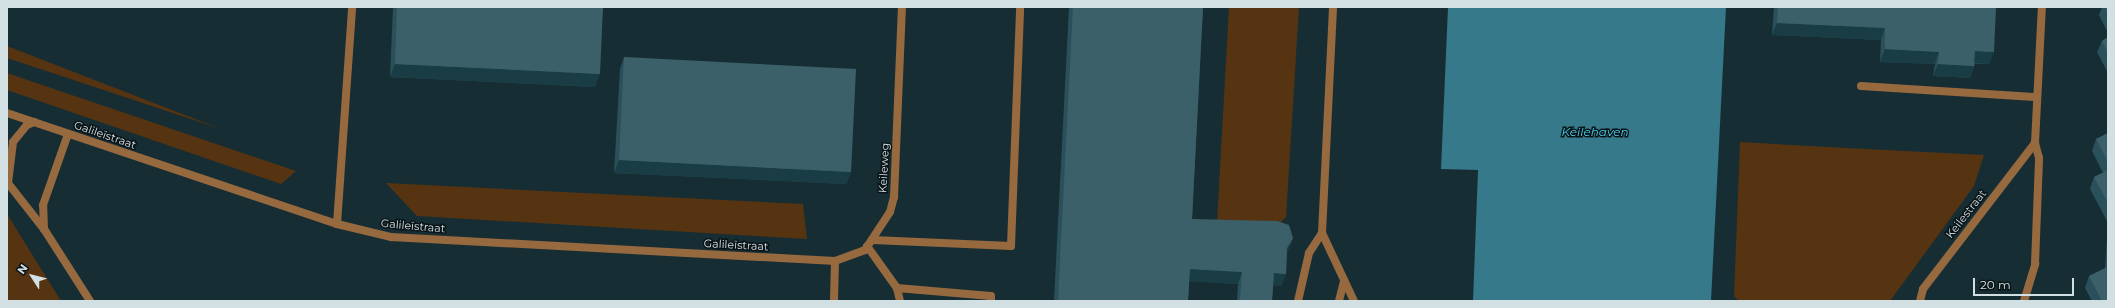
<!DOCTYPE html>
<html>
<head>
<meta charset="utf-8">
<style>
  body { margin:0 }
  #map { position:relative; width:2115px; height:308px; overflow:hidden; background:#162d34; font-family:Montserrat,sans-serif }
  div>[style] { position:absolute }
  .green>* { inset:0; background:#563411 }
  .water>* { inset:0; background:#35798a }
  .service>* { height:8px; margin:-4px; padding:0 4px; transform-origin:4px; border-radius:4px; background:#97693f }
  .minor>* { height:8px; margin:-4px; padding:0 4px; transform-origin:4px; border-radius:4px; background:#97693f }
  .wall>* { inset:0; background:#2a515b }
  .shaded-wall>* { inset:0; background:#1a3c45 }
  .building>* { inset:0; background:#3c606a }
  span { translate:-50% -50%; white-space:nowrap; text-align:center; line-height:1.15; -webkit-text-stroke:3px #0a1417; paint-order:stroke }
  .street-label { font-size:11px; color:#d2e0e4 }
  .water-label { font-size:12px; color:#4dd1f2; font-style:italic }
  .frame { position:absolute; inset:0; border:8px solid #d2e0e4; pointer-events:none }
  .north { position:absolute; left:12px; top:256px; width:40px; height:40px; -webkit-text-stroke:3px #0a1417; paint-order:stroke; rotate:306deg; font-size:11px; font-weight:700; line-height:16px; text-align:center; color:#d2e0e4 }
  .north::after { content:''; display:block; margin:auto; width:14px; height:18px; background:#d2e0e4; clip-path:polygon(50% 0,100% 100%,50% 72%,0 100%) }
  .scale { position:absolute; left:1973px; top:278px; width:101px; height:18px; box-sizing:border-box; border:2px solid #d2e0e4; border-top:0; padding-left:5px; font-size:12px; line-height:14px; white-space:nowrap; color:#d2e0e4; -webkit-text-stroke:3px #0a1417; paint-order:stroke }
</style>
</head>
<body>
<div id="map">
  <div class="green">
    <div style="clip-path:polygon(1229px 7px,1299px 7px,1286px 217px,1278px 225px,1217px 222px)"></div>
    <div style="clip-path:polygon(7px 46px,221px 129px,7px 58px)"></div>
    <div style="clip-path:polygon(7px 73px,296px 171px,281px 184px,7px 90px)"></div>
    <div style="clip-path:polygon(1740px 142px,1846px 148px,1984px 155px,1974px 186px,1890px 301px,1739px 301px,1734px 296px)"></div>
    <div style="clip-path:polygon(386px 183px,803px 204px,807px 239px,417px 216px)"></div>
    <div style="clip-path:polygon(7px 214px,61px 301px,7px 301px)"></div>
  </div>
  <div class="water">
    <div style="clip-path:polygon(1448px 7px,1726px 7px,1711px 301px,1473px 301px,1478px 170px,1441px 169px)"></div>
  </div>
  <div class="service">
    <div style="left:1861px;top:86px;width:176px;rotate:3.6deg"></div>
    <div style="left:7px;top:182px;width:60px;rotate:51.8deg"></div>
    <div style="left:44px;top:229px;width:24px;rotate:-92deg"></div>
    <div style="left:43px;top:205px;width:75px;rotate:-70.6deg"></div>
    <div style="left:8px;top:183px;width:41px;rotate:-83deg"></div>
    <div style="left:13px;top:142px;width:22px;rotate:-51deg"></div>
    <div style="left:27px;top:125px;width:8px;rotate:-23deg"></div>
    <div style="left:337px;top:224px;width:218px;rotate:-86deg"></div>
    <div style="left:44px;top:229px;width:85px;rotate:57.4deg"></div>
    <div style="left:1322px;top:233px;width:226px;rotate:-87.2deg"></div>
    <div style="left:873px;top:240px;width:138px;rotate:2.5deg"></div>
    <div style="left:1011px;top:246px;width:239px;rotate:-87.8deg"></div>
    <div style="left:867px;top:246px;width:52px;rotate:54.5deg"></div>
    <div style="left:897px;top:288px;width:13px;rotate:77deg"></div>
    <div style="left:897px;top:288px;width:94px;rotate:4.9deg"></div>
    <div style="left:991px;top:296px;width:5px;rotate:90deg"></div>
    <div style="left:834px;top:301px;width:40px;rotate:-88.6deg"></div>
    <div style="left:1298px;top:301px;width:49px;rotate:-77.1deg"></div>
    <div style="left:1309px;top:253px;width:24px;rotate:-57deg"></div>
    <div style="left:1322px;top:233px;width:75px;rotate:64.8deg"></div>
    <div style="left:1339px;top:301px;width:21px;rotate:-76deg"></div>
    <div style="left:1920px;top:301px;width:12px;rotate:-76deg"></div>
    <div style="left:1923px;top:289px;width:184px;rotate:-52.5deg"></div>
    <div style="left:2024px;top:301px;width:39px;rotate:-73deg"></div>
    <div style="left:2035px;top:264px;width:106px;rotate:-87.8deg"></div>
    <div style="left:2039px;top:158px;width:16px;rotate:-105deg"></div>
    <div style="left:2035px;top:143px;width:136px;rotate:-87.1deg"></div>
  </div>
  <div class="minor">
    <div style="left:7px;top:113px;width:348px;rotate:18.6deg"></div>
    <div style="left:337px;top:224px;width:56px;rotate:13.5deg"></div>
    <div style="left:391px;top:237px;width:445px;rotate:3.1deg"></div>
    <div style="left:835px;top:261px;width:32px;rotate:-20deg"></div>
    <div style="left:865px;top:250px;width:45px;rotate:-56.7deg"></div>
    <div style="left:890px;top:212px;width:16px;rotate:-75deg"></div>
    <div style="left:894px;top:197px;width:190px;rotate:-87.6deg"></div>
  </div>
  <div class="wall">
    <div style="clip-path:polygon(393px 7px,603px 7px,595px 87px,390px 77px)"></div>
    <div style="clip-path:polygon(1069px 7px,1203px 7px,1192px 219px,1293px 238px,1287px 253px,1286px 274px,1281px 286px,1273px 286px,1272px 301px,1237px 301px,1238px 284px,1189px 281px,1188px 301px,1054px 301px)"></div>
    <div style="clip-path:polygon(1774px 7px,1996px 7px,1989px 64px,1975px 64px,1970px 78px,1933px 76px,1935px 64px,1880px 62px,1881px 40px,1772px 35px)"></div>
    <div style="clip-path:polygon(2102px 7px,2108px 7px,2108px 33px,2099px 15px)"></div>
    <div style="clip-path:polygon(2108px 37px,2108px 73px,2097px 52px,2102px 41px)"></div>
    <div style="clip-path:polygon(624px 57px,851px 172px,846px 184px,614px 173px,620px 69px)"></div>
    <div style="clip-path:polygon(2108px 133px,2108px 301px,2092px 301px,2085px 288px,2089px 276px,2105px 268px,2108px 223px,2090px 189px,2094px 177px,2103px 173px,2092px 151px,2096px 139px)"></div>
  </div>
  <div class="shaded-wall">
    <div style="clip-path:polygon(1777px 23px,1885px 28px,1881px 40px,1772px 35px)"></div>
    <div style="clip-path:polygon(1885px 49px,1939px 52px,1935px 64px,1880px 62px)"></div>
    <div style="clip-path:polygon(1975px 51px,1994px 52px,1989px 64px,1971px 63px)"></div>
    <div style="clip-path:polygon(395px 64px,600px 74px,595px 87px,390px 77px)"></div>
    <div style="clip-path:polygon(1938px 64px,1974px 66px,1970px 78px,1933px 76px)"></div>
    <div style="clip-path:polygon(619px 160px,851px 172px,846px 184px,614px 173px)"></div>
    <div style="clip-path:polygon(1293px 238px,1289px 250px,1283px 260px,1287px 248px)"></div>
    <div style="clip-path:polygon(1190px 269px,1242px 272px,1238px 284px,1185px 281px)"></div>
    <div style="clip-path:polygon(1274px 273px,1286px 274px,1281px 286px,1269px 286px)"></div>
  </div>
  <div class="building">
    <div style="clip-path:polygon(397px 7px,603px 7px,600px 74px,395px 64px)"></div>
    <div style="clip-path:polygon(1073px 7px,1203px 7px,1192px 219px,1277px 221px,1289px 225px,1293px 238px,1287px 248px,1286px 274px,1274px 273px,1272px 301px,1240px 301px,1242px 272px,1190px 269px,1188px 301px,1058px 301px)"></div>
    <div style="clip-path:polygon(1778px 7px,1996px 7px,1994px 52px,1975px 51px,1974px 66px,1938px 64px,1939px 52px,1885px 49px,1885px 28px,1777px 23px)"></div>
    <div style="clip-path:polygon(2105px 7px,2108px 7px,2108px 13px)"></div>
    <div style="clip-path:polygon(2108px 37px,2108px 53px,2102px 41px)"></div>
    <div style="clip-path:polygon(624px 57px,856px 69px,851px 172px,619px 160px)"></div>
    <div style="clip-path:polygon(2108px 133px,2108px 162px,2096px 139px)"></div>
    <div style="clip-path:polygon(2108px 170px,2108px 203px,2094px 177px)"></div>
    <div style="clip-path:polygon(2108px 267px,2108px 301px,2102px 301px,2089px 276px)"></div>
  </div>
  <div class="street-label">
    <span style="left:105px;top:135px;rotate:19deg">Galileïstraat</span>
    <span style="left:884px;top:168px;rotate:-87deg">Keileweg</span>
    <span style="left:1966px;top:214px;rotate:-52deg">Keilestraat</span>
    <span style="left:413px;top:226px;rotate:5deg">Galileïstraat</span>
    <span style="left:736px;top:245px;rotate:3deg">Galileïstraat</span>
  </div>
  <div class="water-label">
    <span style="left:1595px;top:132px">Keilehaven</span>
  </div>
  <div class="frame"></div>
  <div class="north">N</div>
  <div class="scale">20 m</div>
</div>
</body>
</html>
